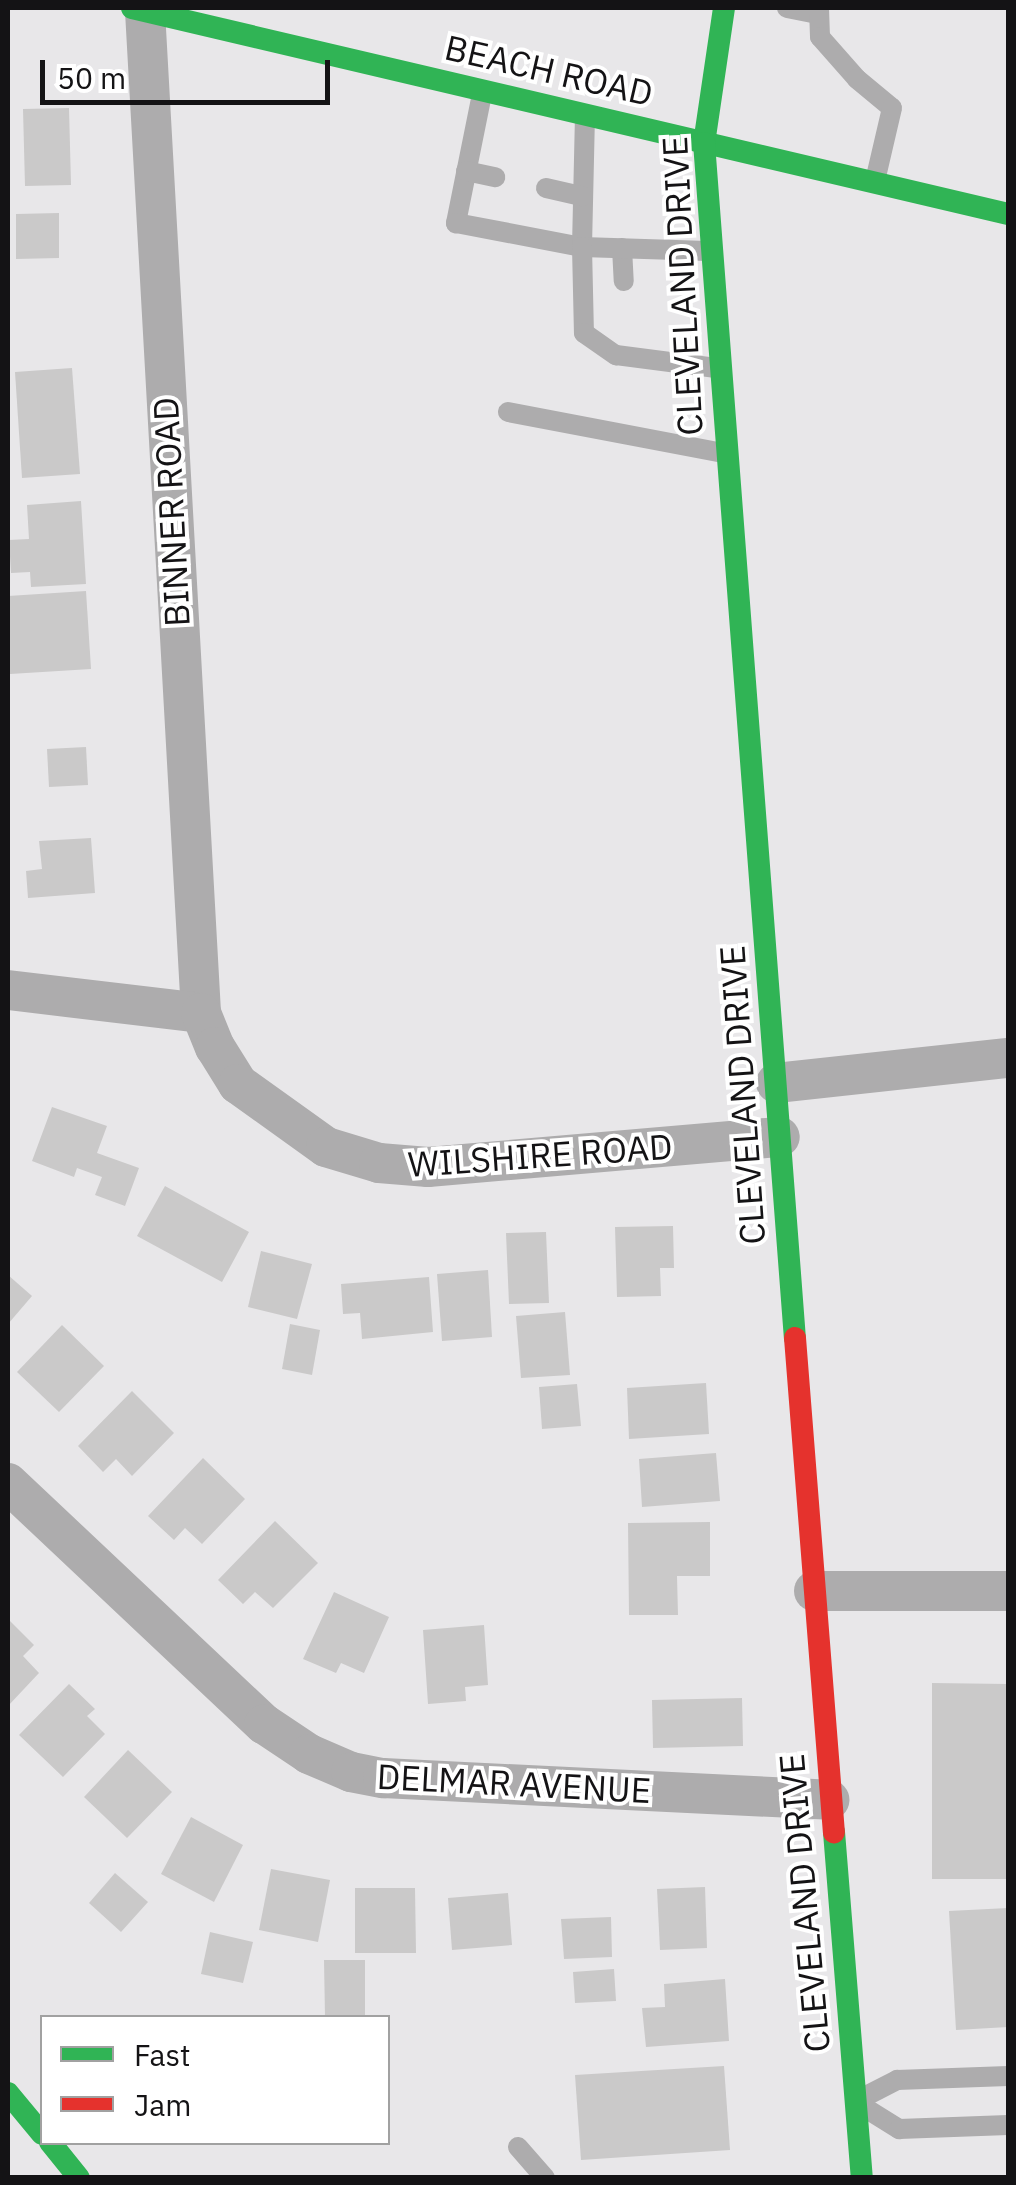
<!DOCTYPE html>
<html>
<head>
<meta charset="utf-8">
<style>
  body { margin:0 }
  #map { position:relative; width:1016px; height:2185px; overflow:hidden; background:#e8e7e9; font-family:"IBM Plex Sans",sans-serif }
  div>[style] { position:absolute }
  .building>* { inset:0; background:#cac9c9 }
  .lane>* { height:20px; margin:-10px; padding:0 10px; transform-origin:10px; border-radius:10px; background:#adacad }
  .street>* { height:40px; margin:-20px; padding:0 20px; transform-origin:20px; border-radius:20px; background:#adacad }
  .fast>* { height:22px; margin:-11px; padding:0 11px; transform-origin:11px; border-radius:11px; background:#30b455 }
  .jam>* { height:22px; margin:-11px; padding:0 11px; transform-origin:11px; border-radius:11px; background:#e5322d }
  span { translate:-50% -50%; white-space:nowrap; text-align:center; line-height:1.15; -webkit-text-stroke:8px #fff; paint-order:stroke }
  .street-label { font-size:35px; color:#141315 }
  .frame { position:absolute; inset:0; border:10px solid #141315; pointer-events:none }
  .legend { position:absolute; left:40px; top:2015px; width:350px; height:130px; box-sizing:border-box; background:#fff; border:2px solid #a1a1a1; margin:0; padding:12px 18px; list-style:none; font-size:30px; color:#141315 }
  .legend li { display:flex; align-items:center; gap:20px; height:50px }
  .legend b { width:50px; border:2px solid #a1a1a1 }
  .scale { position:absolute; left:40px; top:60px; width:290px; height:45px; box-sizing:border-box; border:5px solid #141315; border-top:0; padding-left:12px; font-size:30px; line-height:35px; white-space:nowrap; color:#141315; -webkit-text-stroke:8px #fff; paint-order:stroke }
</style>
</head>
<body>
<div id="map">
  <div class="building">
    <div style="clip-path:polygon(69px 108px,71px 185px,25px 186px,23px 109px)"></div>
    <div style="clip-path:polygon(59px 213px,59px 258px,16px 259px,16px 214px)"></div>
    <div style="clip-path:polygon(72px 368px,80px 474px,22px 478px,15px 372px)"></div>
    <div style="clip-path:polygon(81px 501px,86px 584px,31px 587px,30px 572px,11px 573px,9px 540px,29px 539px,27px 505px)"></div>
    <div style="clip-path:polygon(86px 591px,91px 669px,10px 674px,8px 596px)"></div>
    <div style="clip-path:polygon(86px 747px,88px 785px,49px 787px,47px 749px)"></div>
    <div style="clip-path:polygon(91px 838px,95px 893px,28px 898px,26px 871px,42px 869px,39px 841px)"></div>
    <div style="clip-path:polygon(52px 1107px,107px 1126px,97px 1153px,139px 1168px,125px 1206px,95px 1195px,102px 1177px,77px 1168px,74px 1177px,32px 1161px)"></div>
    <div style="clip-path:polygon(165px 1186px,249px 1232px,222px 1282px,137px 1236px)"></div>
    <div style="clip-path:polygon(673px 1226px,674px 1268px,660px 1268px,661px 1296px,617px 1297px,615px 1227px)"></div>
    <div style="clip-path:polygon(546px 1232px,549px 1303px,509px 1304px,506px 1233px)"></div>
    <div style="clip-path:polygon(261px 1251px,312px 1264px,297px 1319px,248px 1307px)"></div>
    <div style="clip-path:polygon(488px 1270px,492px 1337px,442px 1341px,437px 1274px)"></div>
    <div style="clip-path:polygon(8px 1275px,32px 1296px,8px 1324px)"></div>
    <div style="clip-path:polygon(429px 1277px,433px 1332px,362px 1339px,360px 1313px,343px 1314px,341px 1284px)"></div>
    <div style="clip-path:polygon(565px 1312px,570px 1375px,521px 1378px,516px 1316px)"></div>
    <div style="clip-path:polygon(290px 1324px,320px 1330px,312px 1375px,282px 1369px)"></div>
    <div style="clip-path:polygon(62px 1325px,104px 1366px,59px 1412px,17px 1372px)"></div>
    <div style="clip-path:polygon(706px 1383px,709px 1434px,629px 1439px,627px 1388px)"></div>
    <div style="clip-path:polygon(577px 1384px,581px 1426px,542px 1429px,539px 1387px)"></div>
    <div style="clip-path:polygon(132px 1391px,174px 1433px,132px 1476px,116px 1459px,103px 1472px,78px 1446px)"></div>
    <div style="clip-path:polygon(716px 1453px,720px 1501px,642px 1507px,639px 1459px)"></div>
    <div style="clip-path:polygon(203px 1458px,245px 1499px,202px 1544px,185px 1528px,174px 1540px,148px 1516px)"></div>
    <div style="clip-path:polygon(275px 1521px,318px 1563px,273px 1608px,255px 1592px,243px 1604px,218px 1580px)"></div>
    <div style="clip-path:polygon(710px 1522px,710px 1576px,677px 1576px,678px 1615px,629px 1615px,628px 1523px)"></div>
    <div style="clip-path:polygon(334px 1592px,389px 1617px,364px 1673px,341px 1663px,336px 1673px,303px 1659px)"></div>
    <div style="clip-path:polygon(9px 1620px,34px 1645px,23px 1656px,39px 1673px,8px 1706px)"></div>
    <div style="clip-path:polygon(484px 1625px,488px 1685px,465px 1687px,466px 1701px,428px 1704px,423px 1630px)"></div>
    <div style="clip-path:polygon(932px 1683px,1008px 1684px,1008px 1879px,932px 1879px)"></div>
    <div style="clip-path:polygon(69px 1684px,95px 1709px,87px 1716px,105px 1734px,63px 1777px,19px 1735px)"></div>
    <div style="clip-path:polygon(742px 1698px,743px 1746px,653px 1748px,652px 1700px)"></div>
    <div style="clip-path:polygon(128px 1750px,172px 1792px,127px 1838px,84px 1797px)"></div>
    <div style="clip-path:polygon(191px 1817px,243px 1845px,214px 1902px,161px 1874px)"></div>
    <div style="clip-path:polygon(271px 1869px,330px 1880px,318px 1942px,259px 1930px)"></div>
    <div style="clip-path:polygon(115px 1873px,148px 1902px,121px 1932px,89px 1903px)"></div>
    <div style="clip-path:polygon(705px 1887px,707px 1948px,660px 1950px,657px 1889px)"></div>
    <div style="clip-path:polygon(355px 1888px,415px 1888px,416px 1953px,355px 1953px)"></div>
    <div style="clip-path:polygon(508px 1893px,512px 1945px,452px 1950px,448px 1898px)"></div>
    <div style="clip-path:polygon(1008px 1908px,1008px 2027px,956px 2030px,949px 1911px)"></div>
    <div style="clip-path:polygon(611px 1917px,612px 1957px,564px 1959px,561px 1919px)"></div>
    <div style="clip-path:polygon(210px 1932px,253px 1942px,243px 1983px,201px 1974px)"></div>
    <div style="clip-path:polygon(324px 1960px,365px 1960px,365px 2017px,325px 2017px)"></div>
    <div style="clip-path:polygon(614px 1969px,616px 2001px,575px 2003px,573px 1972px)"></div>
    <div style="clip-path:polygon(725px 1979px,729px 2041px,646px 2047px,642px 2008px,665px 2007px,664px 1984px)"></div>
    <div style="clip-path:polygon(724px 2066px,730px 2150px,581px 2160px,575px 2075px)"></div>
  </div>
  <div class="lane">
    <div style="left:787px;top:8px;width:32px;rotate:11deg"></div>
    <div style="left:819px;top:8px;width:29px;rotate:88deg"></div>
    <div style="left:820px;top:37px;width:56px;rotate:48.6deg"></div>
    <div style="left:857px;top:79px;width:45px;rotate:39.6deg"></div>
    <div style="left:892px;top:108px;width:75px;rotate:103.1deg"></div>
    <div style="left:482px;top:94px;width:132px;rotate:101.4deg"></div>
    <div style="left:456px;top:223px;width:128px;rotate:10.8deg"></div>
    <div style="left:582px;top:247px;width:131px;rotate:-88.7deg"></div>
    <div style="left:466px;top:171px;width:30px;rotate:12deg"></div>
    <div style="left:546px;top:188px;width:37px;rotate:13deg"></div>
    <div style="left:622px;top:248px;width:33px;rotate:87deg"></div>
    <div style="left:707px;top:251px;width:125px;rotate:-178.2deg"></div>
    <div style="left:582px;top:247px;width:86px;rotate:88.7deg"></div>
    <div style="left:584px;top:333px;width:39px;rotate:35deg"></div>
    <div style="left:616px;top:355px;width:101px;rotate:7.4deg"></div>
    <div style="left:508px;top:412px;width:219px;rotate:10.8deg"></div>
    <div style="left:860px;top:2099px;width:42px;rotate:-27.2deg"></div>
    <div style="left:897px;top:2080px;width:111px;rotate:-2.1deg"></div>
    <div style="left:862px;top:2106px;width:44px;rotate:31.9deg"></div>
    <div style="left:899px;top:2129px;width:109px;rotate:-2.1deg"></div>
    <div style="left:518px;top:2147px;width:41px;rotate:48.9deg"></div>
  </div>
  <div class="street">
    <div style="left:145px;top:11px;width:1004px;rotate:86.8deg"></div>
    <div style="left:8px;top:990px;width:194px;rotate:6.8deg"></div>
    <div style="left:201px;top:1013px;width:37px;rotate:68deg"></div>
    <div style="left:215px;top:1047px;width:44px;rotate:58.1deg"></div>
    <div style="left:238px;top:1084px;width:108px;rotate:35.6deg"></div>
    <div style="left:326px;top:1147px;width:55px;rotate:16.8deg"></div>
    <div style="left:379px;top:1163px;width:49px;rotate:4.7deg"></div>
    <div style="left:428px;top:1167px;width:353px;rotate:-4.9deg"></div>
    <div style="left:776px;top:1083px;width:233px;rotate:-6.2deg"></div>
    <div style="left:8px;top:1483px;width:352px;rotate:43.3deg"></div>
    <div style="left:264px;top:1724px;width:54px;rotate:33.7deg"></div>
    <div style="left:309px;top:1754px;width:46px;rotate:23.2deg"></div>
    <div style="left:351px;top:1772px;width:33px;rotate:11deg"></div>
    <div style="left:383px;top:1778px;width:447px;rotate:2.8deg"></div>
    <div style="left:814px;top:1591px;width:194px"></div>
  </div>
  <div class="fast">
    <div style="left:132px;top:8px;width:900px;rotate:13.23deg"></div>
    <div style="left:724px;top:8px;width:136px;rotate:98.4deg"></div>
    <div style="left:704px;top:143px;width:1198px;rotate:85.65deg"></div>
    <div style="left:834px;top:1832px;width:347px;rotate:85.4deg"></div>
    <div style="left:8px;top:2093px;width:53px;rotate:50.3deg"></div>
    <div style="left:50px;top:2142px;width:46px;rotate:51.1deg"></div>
  </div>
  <div class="jam">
    <div style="left:795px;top:1338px;width:496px;rotate:85.5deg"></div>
  </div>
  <div class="street-label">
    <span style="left:549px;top:70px;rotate:13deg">BEACH ROAD</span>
    <span style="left:682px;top:286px;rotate:-93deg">CLEVELAND DRIVE</span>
    <span style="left:171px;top:512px;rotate:-93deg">BINNER ROAD</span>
    <span style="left:742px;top:1095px;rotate:-94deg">CLEVELAND DRIVE</span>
    <span style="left:540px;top:1155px;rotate:-4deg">WILSHIRE ROAD</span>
    <span style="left:514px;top:1783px;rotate:3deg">DELMAR AVENUE</span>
    <span style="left:804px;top:1903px;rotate:-95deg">CLEVELAND DRIVE</span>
  </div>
  <div class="frame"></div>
  <ul class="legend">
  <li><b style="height:12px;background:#30b455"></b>Fast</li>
  <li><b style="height:12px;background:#e5322d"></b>Jam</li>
  </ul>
  <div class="scale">50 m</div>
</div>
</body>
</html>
